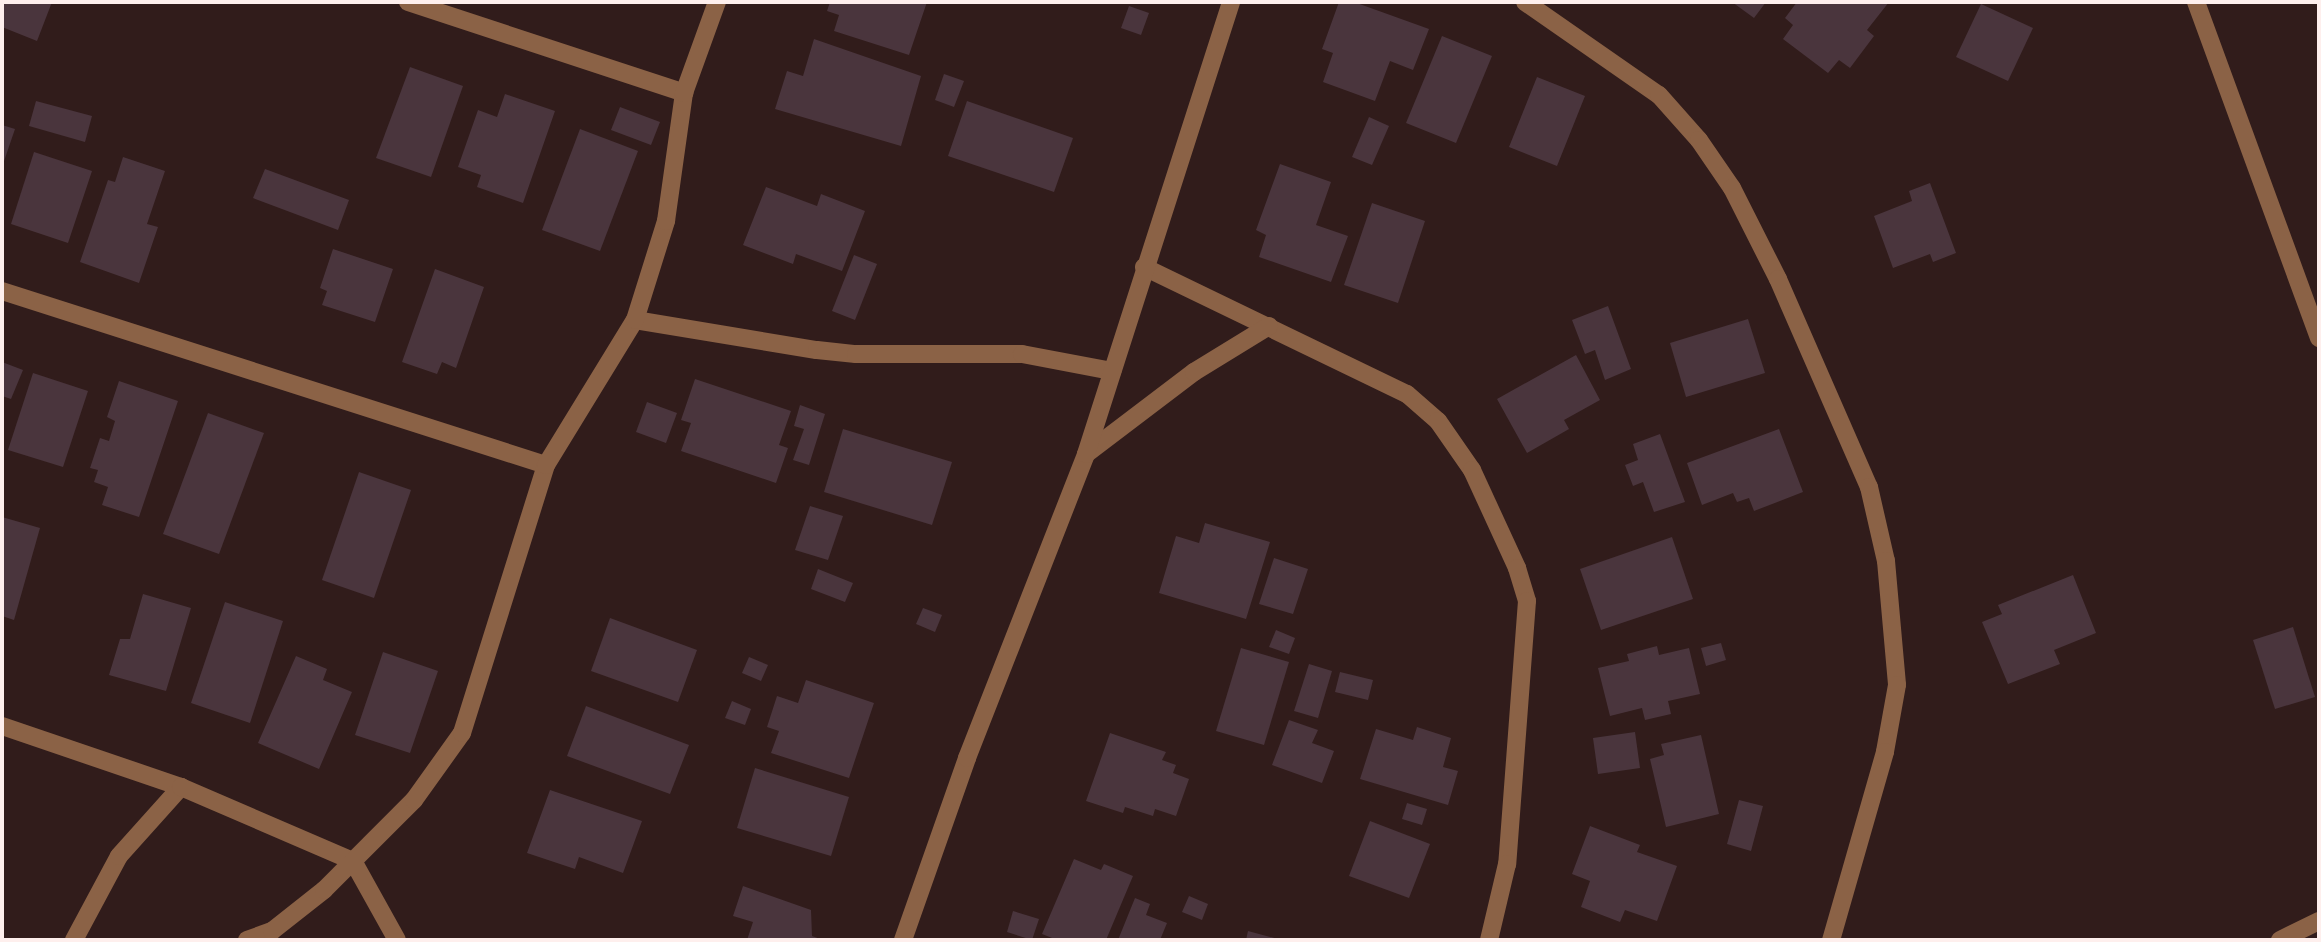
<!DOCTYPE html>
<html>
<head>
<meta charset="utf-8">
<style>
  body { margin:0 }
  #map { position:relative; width:2321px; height:942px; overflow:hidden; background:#311c1b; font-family:"Crimson Pro",serif }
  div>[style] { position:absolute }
  .building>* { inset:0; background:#4a353d }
  .minor>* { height:18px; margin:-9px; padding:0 9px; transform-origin:9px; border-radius:9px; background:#8b6246 }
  span { translate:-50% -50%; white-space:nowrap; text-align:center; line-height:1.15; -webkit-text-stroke:7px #271312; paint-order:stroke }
  .frame { position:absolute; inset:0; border:4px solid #feefed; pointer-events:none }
</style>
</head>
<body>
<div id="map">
  <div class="building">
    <div style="clip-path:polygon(2px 2px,52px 2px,37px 41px,2px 27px)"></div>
    <div style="clip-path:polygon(830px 2px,927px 2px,909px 55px,834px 31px,839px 15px,827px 11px)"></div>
    <div style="clip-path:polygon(1339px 2px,1354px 2px,1429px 29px,1413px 70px,1390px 61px,1375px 101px,1323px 82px,1333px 53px,1322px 49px)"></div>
    <div style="clip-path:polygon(1732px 2px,1766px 2px,1754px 18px)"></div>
    <div style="clip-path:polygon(1797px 2px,1889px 2px,1867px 30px,1874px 36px,1850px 68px,1839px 60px,1828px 73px,1783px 39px,1793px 25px,1785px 18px)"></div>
    <div style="clip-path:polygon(1981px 4px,2033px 28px,2008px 81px,1956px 57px)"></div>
    <div style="clip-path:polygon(1129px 6px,1149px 13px,1141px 35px,1121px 28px)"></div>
    <div style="clip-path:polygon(1442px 36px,1492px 56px,1456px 143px,1406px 123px)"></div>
    <div style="clip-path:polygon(814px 39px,921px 76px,901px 146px,775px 109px,787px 71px,803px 76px)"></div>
    <div style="clip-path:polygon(410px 67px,463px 86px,431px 177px,376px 158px)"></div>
    <div style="clip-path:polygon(944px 74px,964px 81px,954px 107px,935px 100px)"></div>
    <div style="clip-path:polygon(1537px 77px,1585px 96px,1557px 166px,1509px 147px)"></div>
    <div style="clip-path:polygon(505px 94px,555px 111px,523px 203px,477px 187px,481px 175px,458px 167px,478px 110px,497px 117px)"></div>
    <div style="clip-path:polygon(36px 101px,92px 116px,85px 142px,29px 126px)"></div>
    <div style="clip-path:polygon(967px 101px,1073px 138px,1054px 192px,948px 156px)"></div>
    <div style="clip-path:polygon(620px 107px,660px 122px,651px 145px,611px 130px)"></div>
    <div style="clip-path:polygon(1369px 117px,1389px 126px,1372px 165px,1352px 157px)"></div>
    <div style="clip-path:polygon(2px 125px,15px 129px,2px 167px)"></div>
    <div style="clip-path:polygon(580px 129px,638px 151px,600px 251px,542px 230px)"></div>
    <div style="clip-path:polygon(34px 152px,92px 171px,68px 243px,11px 224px)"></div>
    <div style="clip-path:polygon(123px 157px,165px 171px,147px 224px,158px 227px,139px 283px,80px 262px,108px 180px,115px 182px)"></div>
    <div style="clip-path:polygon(1280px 164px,1331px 182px,1316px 225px,1348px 236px,1331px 282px,1259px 257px,1266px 235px,1256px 230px)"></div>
    <div style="clip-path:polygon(265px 169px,349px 200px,338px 230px,253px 198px)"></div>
    <div style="clip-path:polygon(1930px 183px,1956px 253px,1933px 262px,1930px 254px,1893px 268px,1874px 216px,1912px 201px,1909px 191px)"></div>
    <div style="clip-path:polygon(766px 187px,817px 206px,821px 194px,865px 211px,842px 271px,796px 254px,793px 264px,743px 245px)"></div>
    <div style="clip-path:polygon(1372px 203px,1425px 221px,1398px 303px,1344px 285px)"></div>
    <div style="clip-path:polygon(333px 249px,393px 269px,375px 322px,322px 305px,327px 291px,320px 288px)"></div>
    <div style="clip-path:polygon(854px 255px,877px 264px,855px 320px,832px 311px)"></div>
    <div style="clip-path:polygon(435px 269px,484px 287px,456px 368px,442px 362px,437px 374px,402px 362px)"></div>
    <div style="clip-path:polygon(1608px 306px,1631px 369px,1605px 380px,1595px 350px,1585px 354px,1572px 320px)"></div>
    <div style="clip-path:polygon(1748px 319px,1765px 373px,1686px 397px,1670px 343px)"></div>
    <div style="clip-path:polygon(1576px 355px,1600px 400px,1564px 420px,1569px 429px,1527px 453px,1497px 399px)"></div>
    <div style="clip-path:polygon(2px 362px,23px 370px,11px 399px,2px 396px)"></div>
    <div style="clip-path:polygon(33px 373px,88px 391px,63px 467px,8px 450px)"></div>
    <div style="clip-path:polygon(695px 379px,791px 411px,779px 445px,788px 448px,776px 483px,681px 451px,691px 423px,681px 420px)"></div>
    <div style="clip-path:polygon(119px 381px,178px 401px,139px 517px,102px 505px,108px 487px,94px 482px,98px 470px,90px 468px,100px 438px,109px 441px,115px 421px,107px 417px)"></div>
    <div style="clip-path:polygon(647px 402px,677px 413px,666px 443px,636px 432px)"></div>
    <div style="clip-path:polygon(800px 405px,825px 414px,809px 465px,793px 460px,804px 429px,794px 426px)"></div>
    <div style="clip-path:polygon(208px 413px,264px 433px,219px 554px,163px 534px)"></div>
    <div style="clip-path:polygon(843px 429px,952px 462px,932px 525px,824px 492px)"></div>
    <div style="clip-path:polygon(1779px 429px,1803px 492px,1754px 511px,1749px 498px,1737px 502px,1733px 493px,1702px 505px,1687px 463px)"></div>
    <div style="clip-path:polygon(1660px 434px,1685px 502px,1654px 512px,1643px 482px,1633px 486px,1625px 465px,1638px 460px,1633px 444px)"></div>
    <div style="clip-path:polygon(359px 472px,411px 490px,374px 598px,322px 580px)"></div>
    <div style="clip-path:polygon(810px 506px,843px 516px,828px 560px,795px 550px)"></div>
    <div style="clip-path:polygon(2px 517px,40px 528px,14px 620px,2px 616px)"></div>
    <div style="clip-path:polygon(1205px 523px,1270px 542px,1246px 619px,1159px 593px,1176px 536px,1199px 543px)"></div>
    <div style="clip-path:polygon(1672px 537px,1693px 599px,1601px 630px,1580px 569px)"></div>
    <div style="clip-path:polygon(1274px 558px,1308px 569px,1293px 614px,1259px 604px)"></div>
    <div style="clip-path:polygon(818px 569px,853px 583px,845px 602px,811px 589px)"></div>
    <div style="clip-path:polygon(2073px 575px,2096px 633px,2054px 650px,2060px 664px,2008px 684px,1982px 622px,2002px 614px,1998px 605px)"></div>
    <div style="clip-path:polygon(143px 594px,191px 608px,166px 691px,109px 675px,120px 639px,130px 639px)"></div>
    <div style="clip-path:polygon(225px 602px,283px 621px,250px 723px,191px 703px)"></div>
    <div style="clip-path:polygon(923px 608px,942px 615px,935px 632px,916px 624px)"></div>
    <div style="clip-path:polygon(610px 618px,697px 650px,678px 702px,591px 671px)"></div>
    <div style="clip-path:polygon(2293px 627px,2315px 697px,2275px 709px,2253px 640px)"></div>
    <div style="clip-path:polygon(1276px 630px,1295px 638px,1289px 654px,1269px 647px)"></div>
    <div style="clip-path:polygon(1721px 643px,1726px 660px,1706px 666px,1701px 648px)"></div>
    <div style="clip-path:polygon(1657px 646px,1659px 655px,1689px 648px,1700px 694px,1668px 701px,1671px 714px,1645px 720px,1642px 708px,1610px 716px,1598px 668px,1629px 661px,1627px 654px)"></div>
    <div style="clip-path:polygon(1241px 648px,1289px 662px,1264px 745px,1216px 731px)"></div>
    <div style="clip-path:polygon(383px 652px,438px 671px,410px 753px,355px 735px)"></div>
    <div style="clip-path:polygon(296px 656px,327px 669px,323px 680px,352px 692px,319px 769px,258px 743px)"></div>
    <div style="clip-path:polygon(749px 657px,768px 665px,761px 681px,742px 673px)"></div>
    <div style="clip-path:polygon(1309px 664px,1332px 671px,1318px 718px,1294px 711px)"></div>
    <div style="clip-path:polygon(1340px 672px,1373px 680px,1368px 700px,1335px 692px)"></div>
    <div style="clip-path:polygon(806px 680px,874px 703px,849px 778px,771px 753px,779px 731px,767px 727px,777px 696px,798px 703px)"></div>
    <div style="clip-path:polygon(732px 701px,751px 709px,745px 725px,725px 718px)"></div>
    <div style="clip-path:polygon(586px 706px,689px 745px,670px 794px,567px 756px)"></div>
    <div style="clip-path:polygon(1289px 720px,1318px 730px,1312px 743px,1334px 751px,1322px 783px,1272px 765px)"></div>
    <div style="clip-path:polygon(1417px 727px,1451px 738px,1443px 767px,1458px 771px,1448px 805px,1360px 779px,1376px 729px,1413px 740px)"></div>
    <div style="clip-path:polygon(1635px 732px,1640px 768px,1598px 774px,1593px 738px)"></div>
    <div style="clip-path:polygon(1110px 733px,1166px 752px,1162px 760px,1176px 765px,1173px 773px,1189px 779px,1176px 816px,1155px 809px,1153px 816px,1125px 807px,1123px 813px,1086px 801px)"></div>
    <div style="clip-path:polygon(1701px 735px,1719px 814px,1666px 827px,1650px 759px,1664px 755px,1661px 744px)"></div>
    <div style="clip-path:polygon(755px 768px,849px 797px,831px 856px,737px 828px)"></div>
    <div style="clip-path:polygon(550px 790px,642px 821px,623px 873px,579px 857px,575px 869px,527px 853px)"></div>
    <div style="clip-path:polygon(1739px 800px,1763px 806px,1751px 851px,1727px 844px)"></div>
    <div style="clip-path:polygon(1407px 803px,1427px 809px,1422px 825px,1402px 819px)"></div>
    <div style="clip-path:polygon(1370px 821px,1430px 844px,1409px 898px,1349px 876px)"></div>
    <div style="clip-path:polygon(1590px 826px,1640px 845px,1637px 852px,1677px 866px,1657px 921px,1625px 910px,1620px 922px,1581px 907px,1590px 881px,1572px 874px)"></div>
    <div style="clip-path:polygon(1074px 859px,1101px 870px,1104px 864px,1133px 876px,1106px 940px,1057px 940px,1042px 934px)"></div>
    <div style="clip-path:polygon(743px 886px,811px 910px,812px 936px,823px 940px,747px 940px,753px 922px,733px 916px)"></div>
    <div style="clip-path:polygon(1189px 896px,1208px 904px,1202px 920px,1182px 912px)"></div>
    <div style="clip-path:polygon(1135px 898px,1150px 904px,1146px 915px,1167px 923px,1160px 940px,1118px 940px)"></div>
    <div style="clip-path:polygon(1013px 911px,1039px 919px,1032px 940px,1007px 932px)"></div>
    <div style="clip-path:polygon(1248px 931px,1278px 939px,1277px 940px,1246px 940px)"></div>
  </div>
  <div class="minor">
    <div style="left:408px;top:2px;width:291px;rotate:18.2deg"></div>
    <div style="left:1525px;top:2px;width:163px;rotate:34.8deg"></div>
    <div style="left:1659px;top:95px;width:60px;rotate:48.4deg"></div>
    <div style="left:1699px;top:140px;width:58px;rotate:55.5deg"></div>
    <div style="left:1732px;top:188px;width:102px;rotate:63.2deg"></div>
    <div style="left:1778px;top:279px;width:227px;rotate:66.4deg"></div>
    <div style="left:1869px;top:487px;width:76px;rotate:77.1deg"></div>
    <div style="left:1886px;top:561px;width:124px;rotate:84.9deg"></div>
    <div style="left:1897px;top:685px;width:68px;rotate:100.2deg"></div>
    <div style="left:1885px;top:752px;width:196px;rotate:106deg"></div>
    <div style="left:2196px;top:2px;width:358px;rotate:69.9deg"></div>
    <div style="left:1144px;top:267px;width:292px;rotate:25.8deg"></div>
    <div style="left:1407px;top:394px;width:41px;rotate:41.1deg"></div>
    <div style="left:1438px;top:421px;width:60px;rotate:55.2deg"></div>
    <div style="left:1472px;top:470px;width:108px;rotate:65.3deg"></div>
    <div style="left:1517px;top:568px;width:34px;rotate:73deg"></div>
    <div style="left:1527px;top:601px;width:264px;rotate:94.3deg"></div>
    <div style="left:1507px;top:864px;width:78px;rotate:103.3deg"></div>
    <div style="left:2px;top:291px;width:571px;rotate:17.74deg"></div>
    <div style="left:635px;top:320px;width:184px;rotate:9.4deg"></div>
    <div style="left:817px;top:350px;width:39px;rotate:6deg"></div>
    <div style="left:856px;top:354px;width:166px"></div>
    <div style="left:1022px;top:354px;width:92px;rotate:10.7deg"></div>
    <div style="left:1086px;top:454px;width:136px;rotate:-37.2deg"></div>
    <div style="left:1194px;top:372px;width:88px;rotate:-31.5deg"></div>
    <div style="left:2px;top:726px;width:189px;rotate:18.8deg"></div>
    <div style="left:74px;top:940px;width:95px;rotate:-61.8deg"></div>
    <div style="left:119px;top:856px;width:93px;rotate:-48.1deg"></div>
    <div style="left:181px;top:787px;width:187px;rotate:23.3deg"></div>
    <div style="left:353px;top:861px;width:90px;rotate:60.9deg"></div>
    <div style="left:247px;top:940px;width:27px;rotate:-20deg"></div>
    <div style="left:272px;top:931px;width:66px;rotate:-38.3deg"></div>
    <div style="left:324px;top:890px;width:127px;rotate:-45deg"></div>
    <div style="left:414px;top:800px;width:82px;rotate:-54.4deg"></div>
    <div style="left:462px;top:733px;width:281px;rotate:-72.6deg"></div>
    <div style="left:546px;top:465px;width:170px;rotate:-58.5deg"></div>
    <div style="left:635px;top:320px;width:104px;rotate:-72.6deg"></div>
    <div style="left:666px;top:221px;width:129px;rotate:-82deg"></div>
    <div style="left:684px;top:93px;width:97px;rotate:-70.1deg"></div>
    <div style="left:903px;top:940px;width:193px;rotate:-70.6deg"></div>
    <div style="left:967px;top:758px;width:326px;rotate:-68.6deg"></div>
    <div style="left:1086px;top:454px;width:475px;rotate:-72.2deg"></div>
    <div style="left:2280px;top:940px;width:43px;rotate:-26deg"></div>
  </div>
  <div class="frame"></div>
</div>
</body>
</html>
